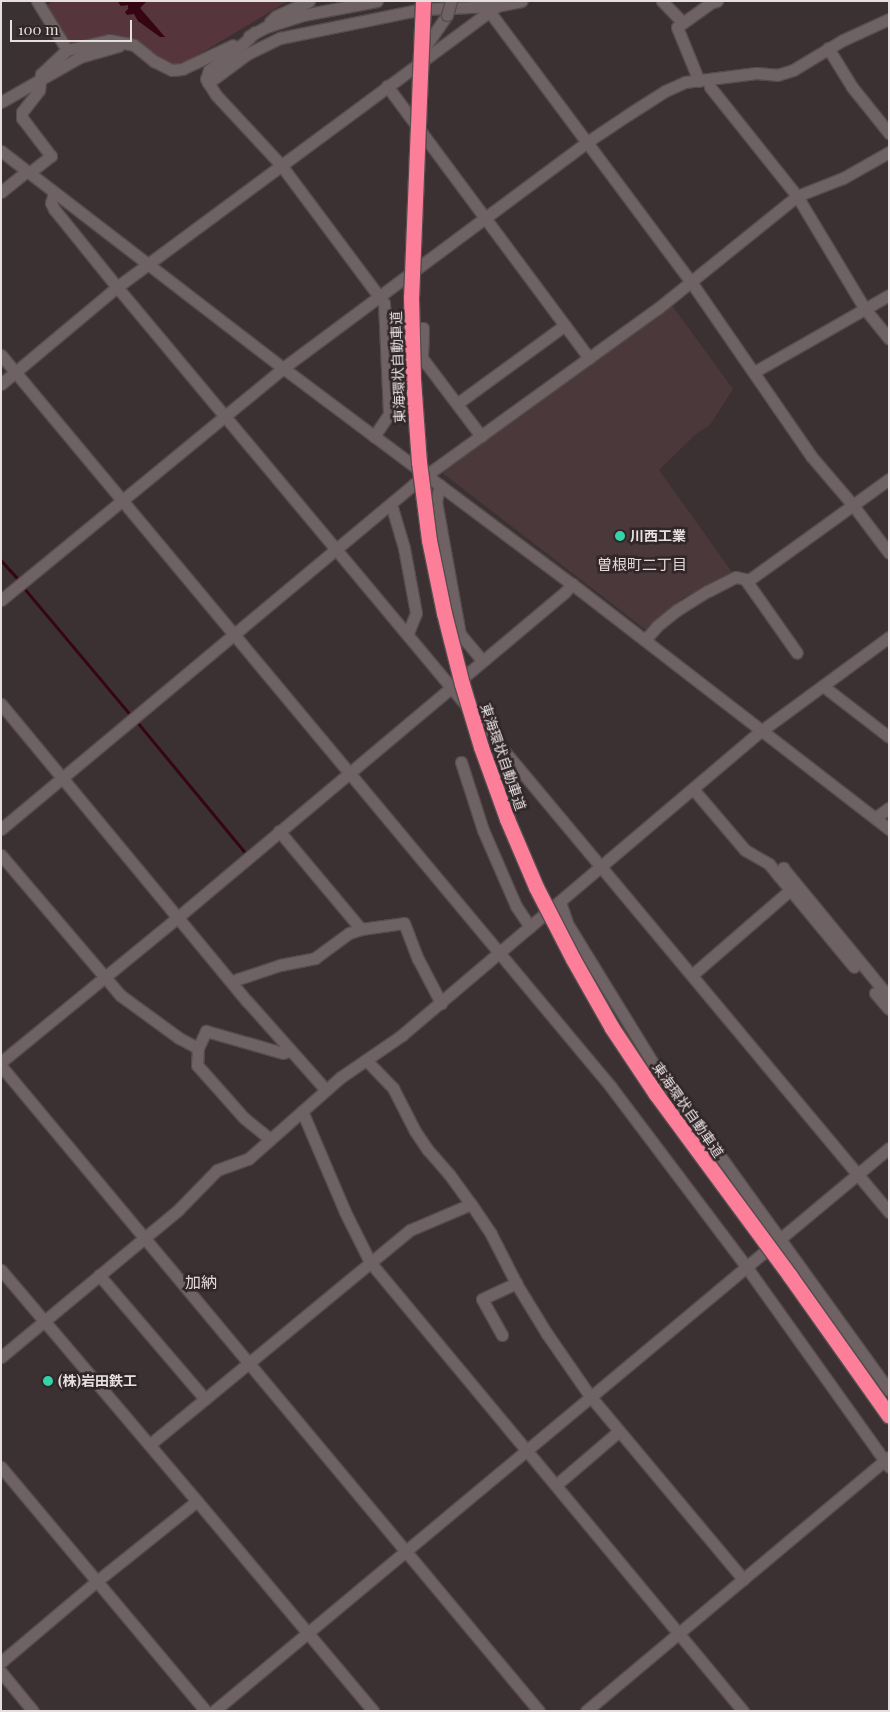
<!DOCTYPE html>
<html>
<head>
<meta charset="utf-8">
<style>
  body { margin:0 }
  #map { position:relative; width:890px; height:1712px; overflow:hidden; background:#3b3032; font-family:"Playfair Display","Noto Sans JP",serif }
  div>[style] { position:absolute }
  .built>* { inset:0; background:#4a383b }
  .green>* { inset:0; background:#56363c }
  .water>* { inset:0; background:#350513 }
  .stream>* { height:2.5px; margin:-1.25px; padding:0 1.25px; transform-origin:1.25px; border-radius:1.25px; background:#350513 }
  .roads { filter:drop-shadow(1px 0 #554c4d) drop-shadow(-1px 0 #554c4d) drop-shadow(0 1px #554c4d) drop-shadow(0 -1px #554c4d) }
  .minor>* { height:11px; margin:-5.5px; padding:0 5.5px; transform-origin:5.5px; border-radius:5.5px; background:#6f6264 }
  .bridges { filter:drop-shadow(1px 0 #554c4d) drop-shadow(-1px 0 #554c4d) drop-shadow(0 1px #554c4d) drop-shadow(0 -1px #554c4d) }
  .minor-bridge>* { height:11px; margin:-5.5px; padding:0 5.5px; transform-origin:5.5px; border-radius:5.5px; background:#6f6264 }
  .highway-bridge>* { height:15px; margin:-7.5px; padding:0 7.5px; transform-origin:7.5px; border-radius:7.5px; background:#fd7e99 }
  .dots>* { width:14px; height:14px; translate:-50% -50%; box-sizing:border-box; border:2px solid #312628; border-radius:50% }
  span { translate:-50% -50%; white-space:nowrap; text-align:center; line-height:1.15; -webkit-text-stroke:5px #312628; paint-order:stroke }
  .street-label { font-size:14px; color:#e6dfe0 }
  .poi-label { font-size:14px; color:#e6dfe0; font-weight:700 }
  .left { translate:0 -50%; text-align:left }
  .neighbourhood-label { font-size:15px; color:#e5d7d9 }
  .quarter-label { font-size:16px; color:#e5d7d9 }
  .frame { position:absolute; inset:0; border:2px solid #e6dfe0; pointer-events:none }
  .scale { position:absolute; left:10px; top:20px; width:122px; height:22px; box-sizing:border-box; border:2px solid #e6dfe0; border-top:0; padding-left:6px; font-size:15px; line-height:18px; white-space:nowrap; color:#e6dfe0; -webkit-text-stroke:4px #312628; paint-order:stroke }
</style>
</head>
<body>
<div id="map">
  <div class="built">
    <div style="clip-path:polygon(671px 304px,733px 389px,710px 425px,696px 434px,659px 470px,732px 572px,683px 598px,646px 630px,440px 471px)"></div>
  </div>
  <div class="green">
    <div style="clip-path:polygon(53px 1px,288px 1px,181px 65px,170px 64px,138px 41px,68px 47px,44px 7px)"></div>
  </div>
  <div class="water">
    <div style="clip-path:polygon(147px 1px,140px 8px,165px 37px,160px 37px,138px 21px,134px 14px,127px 15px,125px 12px,128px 9px,128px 5px,121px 6px,118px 2px)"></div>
  </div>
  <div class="stream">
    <div style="left:1px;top:560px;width:24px;rotate:48deg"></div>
    <div style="left:25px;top:589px;width:162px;rotate:50deg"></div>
    <div style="left:139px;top:724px;width:166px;rotate:50.4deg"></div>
  </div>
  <div class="roads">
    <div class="minor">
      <div style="left:37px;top:1px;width:57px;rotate:58.5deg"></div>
      <div style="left:662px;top:1px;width:29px;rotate:46deg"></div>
      <div style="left:489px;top:11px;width:338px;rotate:53.3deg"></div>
      <div style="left:691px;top:282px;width:211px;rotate:55.4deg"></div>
      <div style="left:811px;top:456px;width:63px;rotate:49.5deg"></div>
      <div style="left:852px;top:504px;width:61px;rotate:52.9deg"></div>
      <div style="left:270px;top:22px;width:8px;rotate:-45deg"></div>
      <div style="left:276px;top:16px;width:36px;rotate:-24deg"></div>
      <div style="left:255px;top:32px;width:14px;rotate:135deg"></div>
      <div style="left:245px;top:42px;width:46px;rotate:142.1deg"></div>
      <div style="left:209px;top:70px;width:9px;rotate:108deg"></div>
      <div style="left:206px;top:79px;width:19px;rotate:58deg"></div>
      <div style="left:216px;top:95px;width:96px;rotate:47.1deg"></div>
      <div style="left:281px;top:165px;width:172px;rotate:53.3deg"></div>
      <div style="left:384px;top:303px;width:111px;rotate:87.4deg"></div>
      <div style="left:389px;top:414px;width:27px;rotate:124deg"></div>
      <div style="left:249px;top:36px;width:19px;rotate:-28deg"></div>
      <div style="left:266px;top:27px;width:39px;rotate:-18deg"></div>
      <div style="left:303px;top:15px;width:75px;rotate:-10.7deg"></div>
      <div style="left:828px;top:48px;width:46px;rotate:58.4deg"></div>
      <div style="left:852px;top:87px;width:59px;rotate:51.2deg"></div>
      <div style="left:420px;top:54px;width:47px;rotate:-55.3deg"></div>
      <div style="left:708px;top:79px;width:8px;rotate:76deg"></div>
      <div style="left:710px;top:87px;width:139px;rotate:51.4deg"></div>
      <div style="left:797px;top:196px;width:132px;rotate:59deg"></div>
      <div style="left:865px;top:309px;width:38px;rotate:51deg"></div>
      <div style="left:699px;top:81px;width:58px;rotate:-112.2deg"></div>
      <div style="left:677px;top:27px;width:43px;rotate:-35.5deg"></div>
      <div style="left:712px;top:2px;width:5px;rotate:-11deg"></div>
      <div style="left:208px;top:83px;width:49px;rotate:-36.6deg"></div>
      <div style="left:247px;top:54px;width:37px;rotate:-26deg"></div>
      <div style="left:280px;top:38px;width:146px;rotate:-11.5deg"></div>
      <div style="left:423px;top:9px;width:73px;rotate:-2.4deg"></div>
      <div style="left:496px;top:6px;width:26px;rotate:-11deg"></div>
      <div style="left:387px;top:86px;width:339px;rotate:53.4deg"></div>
      <div style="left:1px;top:102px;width:91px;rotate:-29.7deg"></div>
      <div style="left:80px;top:57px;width:40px;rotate:-16deg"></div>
      <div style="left:1px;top:151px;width:356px;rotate:37.6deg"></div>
      <div style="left:283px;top:368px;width:361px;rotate:36.8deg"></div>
      <div style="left:572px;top:584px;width:401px;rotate:37.7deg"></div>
      <div style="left:29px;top:173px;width:28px;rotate:-38deg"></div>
      <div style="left:51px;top:156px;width:48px;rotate:-127.3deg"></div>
      <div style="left:22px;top:118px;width:6px;rotate:-90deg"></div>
      <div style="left:22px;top:112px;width:28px;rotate:-52deg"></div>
      <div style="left:39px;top:90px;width:16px;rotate:-83deg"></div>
      <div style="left:41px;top:74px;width:35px;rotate:-43deg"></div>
      <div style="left:67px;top:50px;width:43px;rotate:-13.4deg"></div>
      <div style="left:109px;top:40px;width:25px;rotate:11deg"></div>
      <div style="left:134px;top:45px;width:26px;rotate:39deg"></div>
      <div style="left:154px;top:61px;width:20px;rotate:27deg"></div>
      <div style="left:172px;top:70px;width:10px;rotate:-6deg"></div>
      <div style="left:182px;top:69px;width:56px;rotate:-25.2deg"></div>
      <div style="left:1px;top:192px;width:33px;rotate:-39deg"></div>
      <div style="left:54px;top:193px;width:10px;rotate:107deg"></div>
      <div style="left:51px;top:203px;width:7px;rotate:63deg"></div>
      <div style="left:54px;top:209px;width:100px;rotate:51.1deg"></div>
      <div style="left:117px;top:287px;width:1205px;rotate:50.15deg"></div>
      <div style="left:386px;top:334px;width:37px;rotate:-9deg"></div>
      <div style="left:423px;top:328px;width:30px;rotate:92deg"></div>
      <div style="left:422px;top:358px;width:98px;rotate:52.9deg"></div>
      <div style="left:1px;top:355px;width:953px;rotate:50.19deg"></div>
      <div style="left:611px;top:1087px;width:223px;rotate:53deg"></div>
      <div style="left:745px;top:1265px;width:248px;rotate:54.5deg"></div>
      <div style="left:754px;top:372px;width:155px;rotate:-29.7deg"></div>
      <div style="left:1px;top:384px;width:151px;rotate:-39.9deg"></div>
      <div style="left:117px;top:287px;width:480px;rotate:-36.5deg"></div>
      <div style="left:458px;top:403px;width:132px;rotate:-36.1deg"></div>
      <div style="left:440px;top:485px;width:16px;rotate:104deg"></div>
      <div style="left:436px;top:501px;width:135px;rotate:79.8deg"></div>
      <div style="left:460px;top:634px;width:34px;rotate:50deg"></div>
      <div style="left:391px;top:504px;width:46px;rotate:73.5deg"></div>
      <div style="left:404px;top:548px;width:66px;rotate:79.5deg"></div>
      <div style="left:416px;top:613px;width:22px;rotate:112deg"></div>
      <div style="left:745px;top:579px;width:90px;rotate:54.9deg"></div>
      <div style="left:1px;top:600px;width:365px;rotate:-39.4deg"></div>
      <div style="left:283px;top:368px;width:379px;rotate:-36.6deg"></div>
      <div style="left:587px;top:142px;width:50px;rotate:-33.7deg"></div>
      <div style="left:629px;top:114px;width:43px;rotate:-32.6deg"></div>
      <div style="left:665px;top:91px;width:22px;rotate:-24deg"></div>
      <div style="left:685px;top:82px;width:72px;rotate:-7.2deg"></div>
      <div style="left:756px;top:73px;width:21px;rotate:5deg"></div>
      <div style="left:777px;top:75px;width:17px;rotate:-17deg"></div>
      <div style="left:793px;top:70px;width:58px;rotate:-31deg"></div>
      <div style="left:843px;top:40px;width:51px;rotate:-24.5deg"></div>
      <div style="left:645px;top:640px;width:18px;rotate:-49deg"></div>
      <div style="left:657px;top:626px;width:26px;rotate:-39deg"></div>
      <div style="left:677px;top:610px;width:36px;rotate:-32deg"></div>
      <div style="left:708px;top:591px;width:31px;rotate:-27deg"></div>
      <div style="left:736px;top:577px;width:13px;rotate:13deg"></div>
      <div style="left:749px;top:580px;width:173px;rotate:-35.8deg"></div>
      <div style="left:823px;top:686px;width:83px;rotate:37.7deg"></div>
      <div style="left:1px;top:704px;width:386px;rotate:50.4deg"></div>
      <div style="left:247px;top:1001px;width:119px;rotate:48.4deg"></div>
      <div style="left:461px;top:762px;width:71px;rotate:72.1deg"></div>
      <div style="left:483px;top:830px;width:83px;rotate:66.5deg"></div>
      <div style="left:516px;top:906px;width:25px;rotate:56deg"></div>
      <div style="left:693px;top:789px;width:80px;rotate:49.6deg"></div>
      <div style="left:745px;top:850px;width:28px;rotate:30deg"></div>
      <div style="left:769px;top:864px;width:14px;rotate:51deg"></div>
      <div style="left:778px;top:875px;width:9px;rotate:-54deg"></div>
      <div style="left:783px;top:868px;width:167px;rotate:50.6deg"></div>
      <div style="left:875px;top:818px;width:17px;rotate:-36deg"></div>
      <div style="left:1px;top:829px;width:538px;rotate:-39.87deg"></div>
      <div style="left:414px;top:484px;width:299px;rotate:-35.8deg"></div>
      <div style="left:657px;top:309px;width:180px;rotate:-38.9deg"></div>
      <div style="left:797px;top:196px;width:49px;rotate:-21.4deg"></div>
      <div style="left:843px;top:178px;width:53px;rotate:-29.5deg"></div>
      <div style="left:279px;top:831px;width:128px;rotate:50.1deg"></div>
      <div style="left:361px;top:929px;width:43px;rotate:-7.9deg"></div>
      <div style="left:404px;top:923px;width:39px;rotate:69deg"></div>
      <div style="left:418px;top:959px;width:50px;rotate:62.4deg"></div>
      <div style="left:1px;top:855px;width:184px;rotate:49.6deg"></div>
      <div style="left:120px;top:995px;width:73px;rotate:36.1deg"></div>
      <div style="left:179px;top:1038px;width:21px;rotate:28deg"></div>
      <div style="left:198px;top:1048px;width:19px;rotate:-65deg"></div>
      <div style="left:206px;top:1031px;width:80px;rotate:15.9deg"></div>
      <div style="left:283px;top:1053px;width:8px;rotate:-23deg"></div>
      <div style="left:778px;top:875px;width:119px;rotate:50.4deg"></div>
      <div style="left:560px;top:902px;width:24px;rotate:71deg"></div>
      <div style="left:568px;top:925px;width:162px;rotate:58.4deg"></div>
      <div style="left:653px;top:1063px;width:403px;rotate:54.2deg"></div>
      <div style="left:692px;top:975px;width:130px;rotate:-40.9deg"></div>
      <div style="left:232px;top:981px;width:51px;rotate:-18.4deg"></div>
      <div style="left:280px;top:965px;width:36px;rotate:-11deg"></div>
      <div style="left:315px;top:958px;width:42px;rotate:-36.3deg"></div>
      <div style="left:349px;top:933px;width:13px;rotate:-18deg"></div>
      <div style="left:875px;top:993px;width:21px;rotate:49deg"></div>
      <div style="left:198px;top:1048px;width:17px;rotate:93deg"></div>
      <div style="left:197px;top:1065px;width:71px;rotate:48.4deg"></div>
      <div style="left:244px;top:1118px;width:32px;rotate:39deg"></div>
      <div style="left:366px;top:1060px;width:39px;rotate:46deg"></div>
      <div style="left:393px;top:1088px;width:48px;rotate:62.9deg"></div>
      <div style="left:415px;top:1131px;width:23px;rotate:56deg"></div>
      <div style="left:428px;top:1150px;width:32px;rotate:49deg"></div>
      <div style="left:449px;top:1174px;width:37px;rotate:54deg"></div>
      <div style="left:471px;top:1204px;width:36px;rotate:56deg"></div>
      <div style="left:491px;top:1234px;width:57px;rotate:63deg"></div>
      <div style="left:517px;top:1285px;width:57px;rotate:58.5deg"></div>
      <div style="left:547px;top:1334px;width:75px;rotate:55.3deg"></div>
      <div style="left:590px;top:1396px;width:239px;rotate:50.1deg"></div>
      <div style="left:1px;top:1062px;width:229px;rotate:-39.3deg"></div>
      <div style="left:178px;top:917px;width:505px;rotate:-40.02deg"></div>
      <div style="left:565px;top:592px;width:11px;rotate:-49deg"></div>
      <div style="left:1px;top:1066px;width:840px;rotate:50.17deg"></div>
      <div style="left:302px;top:1111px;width:110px;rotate:66.9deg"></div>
      <div style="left:345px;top:1212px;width:56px;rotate:63.4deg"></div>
      <div style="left:370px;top:1262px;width:584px;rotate:50.28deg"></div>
      <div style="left:1px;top:1270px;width:303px;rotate:49.7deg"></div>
      <div style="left:99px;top:1275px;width:163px;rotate:49.5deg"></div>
      <div style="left:205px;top:1399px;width:72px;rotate:140.6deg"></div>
      <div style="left:502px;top:1335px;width:41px;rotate:-119.1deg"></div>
      <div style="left:482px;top:1299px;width:38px;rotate:-25deg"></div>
      <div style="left:1px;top:1357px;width:231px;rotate:-39.7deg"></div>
      <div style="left:179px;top:1209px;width:54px;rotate:-45.7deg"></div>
      <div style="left:217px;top:1170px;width:33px;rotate:-20deg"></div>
      <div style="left:248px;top:1159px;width:124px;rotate:-41.4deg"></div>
      <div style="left:341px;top:1077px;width:74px;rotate:-34.5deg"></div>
      <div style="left:402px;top:1035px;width:470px;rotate:-40.3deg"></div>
      <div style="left:761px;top:731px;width:159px;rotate:-36.3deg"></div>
      <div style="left:205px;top:1399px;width:266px;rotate:-39.5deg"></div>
      <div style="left:410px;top:1230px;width:66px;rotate:-23.1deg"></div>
      <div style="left:1px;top:1467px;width:319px;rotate:50deg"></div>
      <div style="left:556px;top:1485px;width:83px;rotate:-40.6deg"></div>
      <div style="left:1px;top:1662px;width:126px;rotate:-40.2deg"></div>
      <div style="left:97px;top:1581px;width:128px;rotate:-38.7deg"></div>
      <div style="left:197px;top:1501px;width:274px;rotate:50deg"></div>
      <div style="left:1px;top:1672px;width:50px;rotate:50.6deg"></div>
      <div style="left:214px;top:1711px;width:879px;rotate:-39.83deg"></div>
      <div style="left:586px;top:1711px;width:395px;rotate:-40deg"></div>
    </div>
  </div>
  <div class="bridges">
    <div class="minor-bridge">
      <div style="left:447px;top:15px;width:15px;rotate:-74deg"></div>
    </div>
    <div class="highway-bridge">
      <div style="left:423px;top:1px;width:296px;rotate:92.3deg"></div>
      <div style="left:411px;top:297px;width:82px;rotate:88.6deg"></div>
      <div style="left:413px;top:379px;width:83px;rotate:85.9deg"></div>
      <div style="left:419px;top:462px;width:79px;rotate:82.7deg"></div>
      <div style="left:429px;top:540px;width:75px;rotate:78.4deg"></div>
      <div style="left:444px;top:613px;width:73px;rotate:75.8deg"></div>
      <div style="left:462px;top:684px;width:66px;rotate:73.2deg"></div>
      <div style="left:481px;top:747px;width:77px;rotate:70.1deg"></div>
      <div style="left:507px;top:819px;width:74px;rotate:66.9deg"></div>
      <div style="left:536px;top:887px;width:81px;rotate:62.8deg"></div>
      <div style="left:573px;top:959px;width:79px;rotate:60.5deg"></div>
      <div style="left:612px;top:1028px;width:79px;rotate:56.3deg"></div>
      <div style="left:656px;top:1094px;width:226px;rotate:53.6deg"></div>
      <div style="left:790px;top:1276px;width:171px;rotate:54.7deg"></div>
    </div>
  </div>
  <div class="dots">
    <div style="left:620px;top:536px;background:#34d4a8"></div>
    <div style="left:48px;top:1381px;background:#34d4a8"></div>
  </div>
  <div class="street-label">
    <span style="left:398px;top:367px;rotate:-92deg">東海環状自動車道</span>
    <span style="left:503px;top:757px;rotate:71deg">東海環状自動車道</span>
    <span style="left:688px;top:1110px;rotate:55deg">東海環状自動車道</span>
  </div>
  <div class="poi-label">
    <span class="left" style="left:630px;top:536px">川西工業</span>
    <span class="left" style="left:58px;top:1381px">(株)岩田鉄工</span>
  </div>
  <div class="neighbourhood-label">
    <span style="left:642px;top:565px">曽根町二丁目</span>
  </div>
  <div class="quarter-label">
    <span style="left:201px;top:1282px">加納</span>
  </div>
  <div class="frame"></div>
  <div class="scale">100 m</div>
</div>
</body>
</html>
